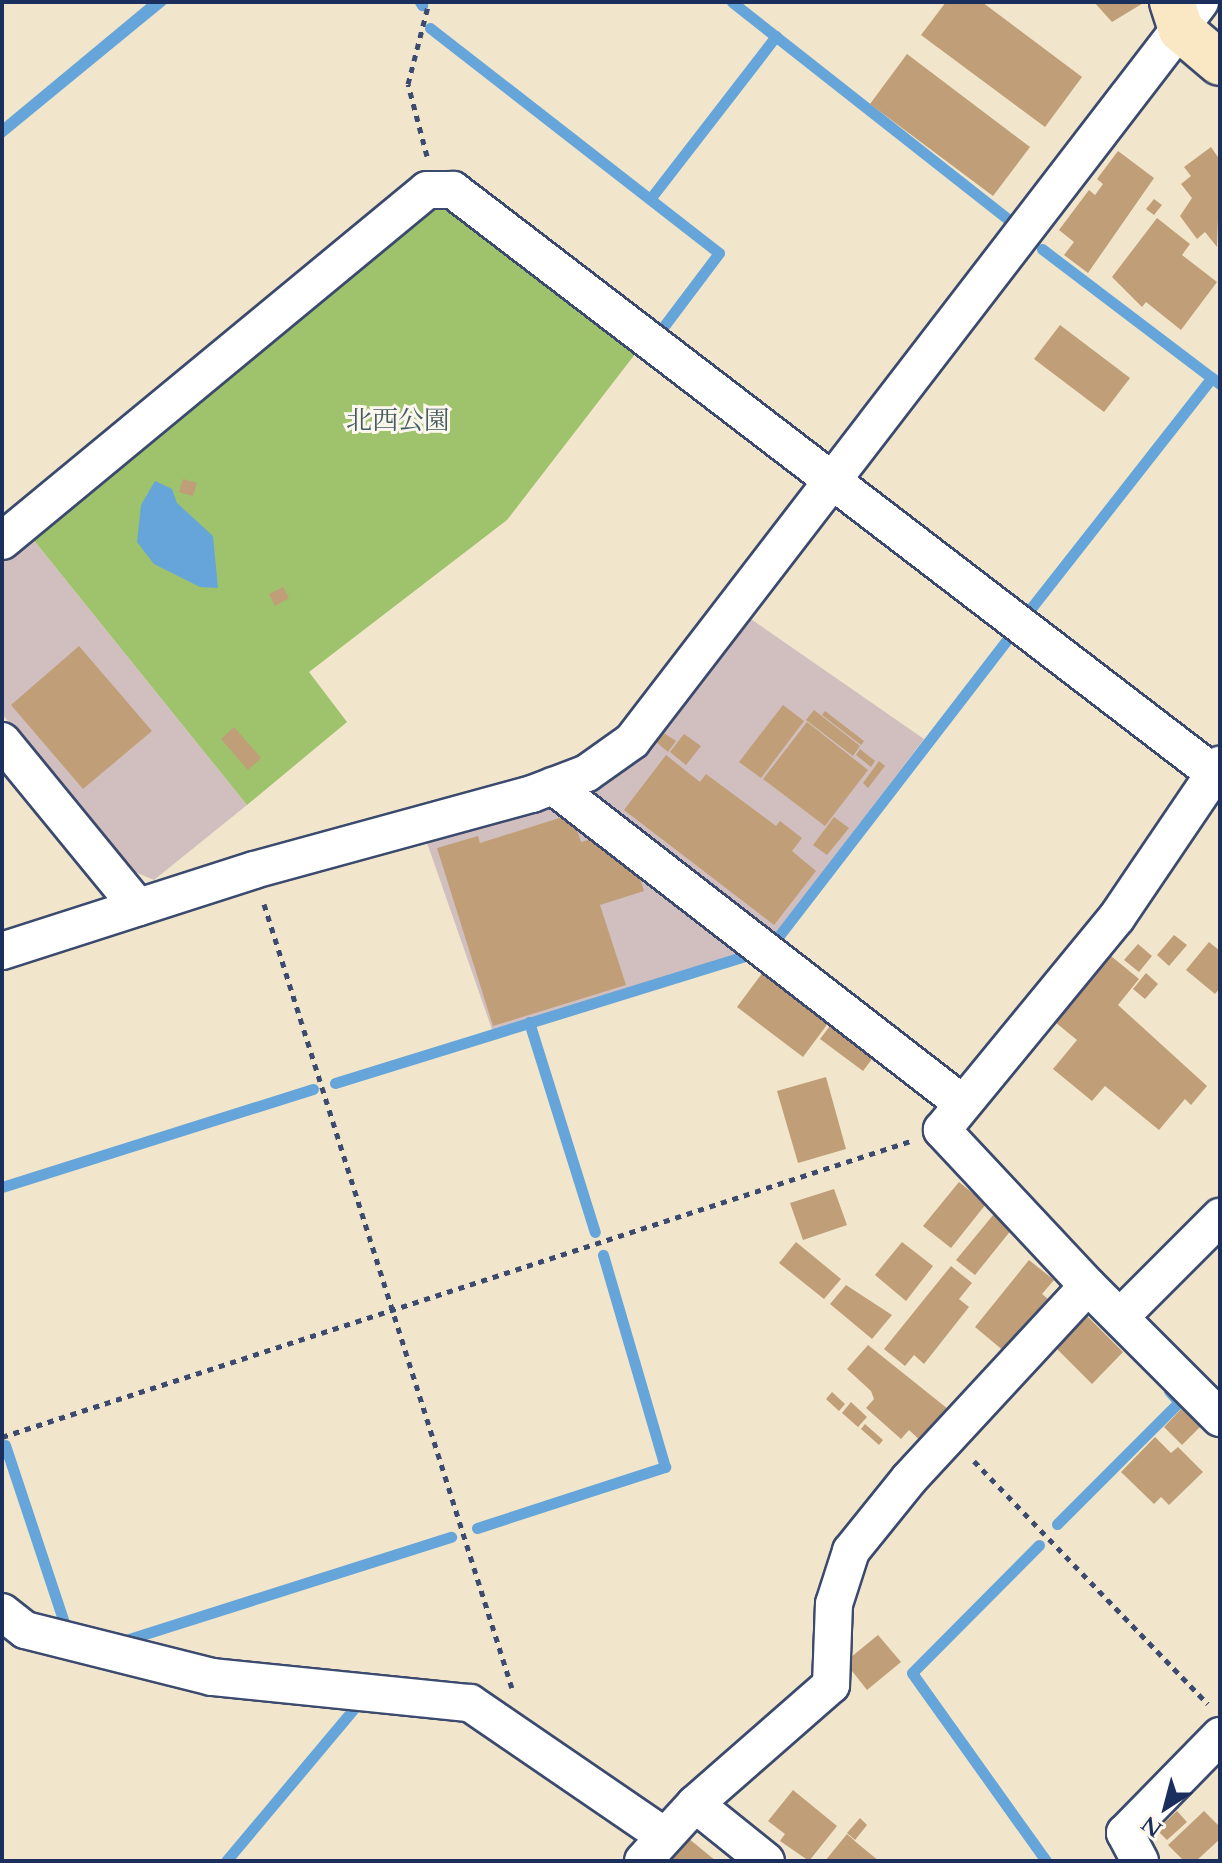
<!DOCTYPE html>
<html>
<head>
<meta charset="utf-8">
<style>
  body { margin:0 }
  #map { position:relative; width:1222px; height:1863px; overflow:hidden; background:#f1e6cb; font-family:Cardo,"Noto Serif JP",serif }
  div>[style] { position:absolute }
  .industrial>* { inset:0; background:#d1bfbf }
  .green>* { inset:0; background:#9fc26c }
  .water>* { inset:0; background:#66a5d9 }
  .stream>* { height:11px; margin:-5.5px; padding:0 5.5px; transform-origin:5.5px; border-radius:5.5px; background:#66a5d9 }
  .building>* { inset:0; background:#c09e77 }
  .path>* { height:5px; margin-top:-2.5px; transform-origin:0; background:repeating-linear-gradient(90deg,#3b4a6e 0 6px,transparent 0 12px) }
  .roads { filter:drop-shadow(2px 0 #3b4a6e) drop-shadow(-2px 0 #3b4a6e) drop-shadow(0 2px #3b4a6e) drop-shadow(0 -2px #3b4a6e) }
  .street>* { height:36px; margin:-18px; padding:0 18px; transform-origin:18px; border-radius:18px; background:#fff }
  .secondary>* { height:44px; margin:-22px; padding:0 22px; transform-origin:22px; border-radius:22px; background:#fae7c3 }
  span { translate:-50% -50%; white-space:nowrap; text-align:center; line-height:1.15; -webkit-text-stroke:6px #fbf7ec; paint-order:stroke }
  .park-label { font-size:26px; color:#435b62 }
  .frame { position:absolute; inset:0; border:4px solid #1b2f5e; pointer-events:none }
  .north { position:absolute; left:1126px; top:1767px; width:80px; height:80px; -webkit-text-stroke:6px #fbf7ec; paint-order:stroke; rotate:216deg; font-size:22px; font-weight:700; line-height:32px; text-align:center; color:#1b2f5e }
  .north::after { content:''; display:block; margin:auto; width:28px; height:36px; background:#1b2f5e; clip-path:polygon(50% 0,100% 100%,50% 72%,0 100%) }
</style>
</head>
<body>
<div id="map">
  <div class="industrial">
    <div style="clip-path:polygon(32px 538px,247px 805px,154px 880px,135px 872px,2px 714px,2px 562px)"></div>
    <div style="clip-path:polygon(748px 617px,924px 739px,769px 943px,575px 795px,600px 787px,623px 769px)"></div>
    <div style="clip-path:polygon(562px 801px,763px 956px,495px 1038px,425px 837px)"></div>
  </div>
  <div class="green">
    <div style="clip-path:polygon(429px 206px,452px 206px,639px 349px,507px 520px,309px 672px,347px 722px,247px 805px,32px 538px)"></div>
  </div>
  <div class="water">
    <div style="clip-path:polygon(149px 2px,169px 2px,2px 139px,2px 124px)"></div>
    <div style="clip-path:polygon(155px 481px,172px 489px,177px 503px,213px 536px,218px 588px,200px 587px,154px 564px,137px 542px,141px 505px)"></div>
  </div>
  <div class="stream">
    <div style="left:420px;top:2px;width:4px;rotate:56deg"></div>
    <div style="left:732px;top:2px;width:356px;rotate:38.2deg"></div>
    <div style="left:430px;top:28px;width:366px;rotate:37.9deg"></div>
    <div style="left:719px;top:253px;width:96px;rotate:127deg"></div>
    <div style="left:650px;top:199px;width:206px;rotate:-52.3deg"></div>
    <div style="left:1042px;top:249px;width:223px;rotate:37.2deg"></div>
    <div style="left:1028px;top:612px;width:298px;rotate:-51.9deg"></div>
    <div style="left:775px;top:941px;width:387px;rotate:-52.4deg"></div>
    <div style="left:529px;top:1022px;width:220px;rotate:72.6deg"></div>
    <div style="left:335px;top:1083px;width:436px;rotate:-17.2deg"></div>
    <div style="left:2px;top:1187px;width:326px;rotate:-17.5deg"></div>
    <div style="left:5px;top:1445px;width:187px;rotate:71.6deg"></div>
    <div style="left:1057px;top:1524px;width:173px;rotate:-45deg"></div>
    <div style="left:1179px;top:1402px;width:15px;rotate:-132deg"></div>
    <div style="left:477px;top:1528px;width:198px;rotate:-18deg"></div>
    <div style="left:665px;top:1467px;width:221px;rotate:-106.3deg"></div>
    <div style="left:1039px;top:1545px;width:180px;rotate:134.8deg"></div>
    <div style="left:912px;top:1673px;width:231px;rotate:54.5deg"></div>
    <div style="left:129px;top:1639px;width:338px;rotate:-17.6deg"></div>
    <div style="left:226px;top:1861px;width:201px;rotate:-50deg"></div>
  </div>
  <div class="building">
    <div style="clip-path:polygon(946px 2px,982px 2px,1082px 77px,1045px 127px,921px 35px)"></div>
    <div style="clip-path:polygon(1094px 2px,1145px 2px,1112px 22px)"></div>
    <div style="clip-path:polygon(907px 54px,1030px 147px,993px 196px,870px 104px)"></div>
    <div style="clip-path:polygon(1211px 147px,1220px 160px,1217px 247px,1205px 232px,1197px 239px,1180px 216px,1192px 198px,1181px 184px,1191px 176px,1184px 167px)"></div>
    <div style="clip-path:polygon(1118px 151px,1154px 178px,1088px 273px,1064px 255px,1074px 242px,1059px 230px,1089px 190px,1095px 195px,1103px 184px,1097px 179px)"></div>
    <div style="clip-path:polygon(1154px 199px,1162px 205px,1154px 215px,1146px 209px)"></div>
    <div style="clip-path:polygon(1157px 218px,1190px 244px,1182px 255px,1217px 282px,1181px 330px,1146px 302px,1142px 307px,1112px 277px)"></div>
    <div style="clip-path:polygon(1060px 325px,1130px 378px,1104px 412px,1034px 359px)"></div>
    <div style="clip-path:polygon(183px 479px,197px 483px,193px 496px,179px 492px)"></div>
    <div style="clip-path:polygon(283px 587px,289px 598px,275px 606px,269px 594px)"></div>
    <div style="clip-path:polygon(79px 646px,152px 731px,83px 789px,11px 705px)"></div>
    <div style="clip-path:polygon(783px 705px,804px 721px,761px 778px,739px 762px)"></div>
    <div style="clip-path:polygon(814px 710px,860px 746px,853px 756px,806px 720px)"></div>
    <div style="clip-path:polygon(825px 711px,864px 741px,861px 745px,822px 715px)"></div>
    <div style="clip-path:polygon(807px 722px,868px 770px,825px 826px,763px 779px)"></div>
    <div style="clip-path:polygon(234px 727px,261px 758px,248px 770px,221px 739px)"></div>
    <div style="clip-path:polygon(662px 732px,676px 741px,668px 752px,655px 741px)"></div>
    <div style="clip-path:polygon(684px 734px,701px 746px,686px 765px,670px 752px)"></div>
    <div style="clip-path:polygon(860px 749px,875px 761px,871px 767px,856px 755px)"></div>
    <div style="clip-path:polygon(666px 755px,700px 782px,706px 774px,776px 826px,780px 821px,802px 838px,792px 851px,816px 871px,774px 925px,624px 810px)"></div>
    <div style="clip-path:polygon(879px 761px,885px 766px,868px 788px,863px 783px)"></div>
    <div style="clip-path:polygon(572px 814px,581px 842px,595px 838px,636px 866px,644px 891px,600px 905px,626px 985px,493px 1026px,437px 848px,478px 836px,480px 843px)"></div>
    <div style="clip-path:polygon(834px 817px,849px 828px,827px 855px,813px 845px)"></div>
    <div style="clip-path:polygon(1174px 935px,1187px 945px,1169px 966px,1157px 955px)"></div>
    <div style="clip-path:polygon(1209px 942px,1220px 951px,1220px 988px,1215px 994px,1186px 970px)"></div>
    <div style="clip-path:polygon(1138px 944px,1152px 956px,1139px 972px,1124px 960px)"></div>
    <div style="clip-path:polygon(1111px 956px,1139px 979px,1118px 1005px,1207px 1086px,1191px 1105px,1185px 1099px,1159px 1130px,1105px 1086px,1092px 1101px,1053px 1069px,1077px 1040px,1055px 1022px)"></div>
    <div style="clip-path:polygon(766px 968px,832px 1018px,803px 1057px,737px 1007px)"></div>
    <div style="clip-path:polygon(1146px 973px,1158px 984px,1145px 999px,1133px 989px)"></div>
    <div style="clip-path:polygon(836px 1018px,878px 1051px,863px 1071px,820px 1039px)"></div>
    <div style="clip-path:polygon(826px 1077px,846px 1149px,798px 1163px,777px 1091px)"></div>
    <div style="clip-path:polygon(959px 1182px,986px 1204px,951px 1248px,923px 1226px)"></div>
    <div style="clip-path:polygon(834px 1189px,847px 1225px,803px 1240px,790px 1203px)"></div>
    <div style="clip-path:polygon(994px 1214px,1012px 1229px,975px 1275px,956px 1260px)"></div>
    <div style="clip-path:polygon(796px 1242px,841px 1279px,824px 1299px,779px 1263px)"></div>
    <div style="clip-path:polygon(902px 1242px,933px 1266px,906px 1301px,875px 1275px)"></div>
    <div style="clip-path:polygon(1029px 1260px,1054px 1280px,1042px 1294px,1048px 1299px,1005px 1352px,975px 1327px)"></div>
    <div style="clip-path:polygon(951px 1266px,972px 1283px,959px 1299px,969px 1307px,924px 1364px,914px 1355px,905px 1366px,884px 1349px)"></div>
    <div style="clip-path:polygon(846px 1285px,892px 1315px,872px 1339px,830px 1304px)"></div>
    <div style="clip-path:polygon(1084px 1313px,1123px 1352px,1092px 1384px,1053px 1345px)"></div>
    <div style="clip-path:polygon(868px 1345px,953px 1413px,924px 1444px,909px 1430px,901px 1439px,866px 1408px,874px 1399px,871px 1391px,847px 1369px)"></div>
    <div style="clip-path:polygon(832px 1392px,845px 1404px,839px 1411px,826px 1399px)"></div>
    <div style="clip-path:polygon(851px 1402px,867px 1417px,858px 1427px,842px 1413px)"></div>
    <div style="clip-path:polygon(1185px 1405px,1203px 1424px,1182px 1445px,1164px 1427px)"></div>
    <div style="clip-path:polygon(865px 1424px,883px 1440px,879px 1445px,861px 1429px)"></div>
    <div style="clip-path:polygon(1155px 1437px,1171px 1453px,1178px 1447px,1203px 1472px,1169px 1505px,1161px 1497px,1154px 1504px,1121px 1472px)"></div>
    <div style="clip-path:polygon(878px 1635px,901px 1662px,867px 1690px,845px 1662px)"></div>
    <div style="clip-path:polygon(793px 1790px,837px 1826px,809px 1861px,780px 1841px,785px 1834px,768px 1821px)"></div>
    <div style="clip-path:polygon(1177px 1811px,1187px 1822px,1167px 1840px,1157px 1830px)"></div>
    <div style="clip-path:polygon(1204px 1811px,1220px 1827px,1220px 1839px,1196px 1861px,1184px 1861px,1168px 1845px)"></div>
    <div style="clip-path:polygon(860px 1818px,867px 1825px,855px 1840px,847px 1833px)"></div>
    <div style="clip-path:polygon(847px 1834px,857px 1843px,879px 1861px,825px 1861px)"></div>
    <div style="clip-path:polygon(688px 1838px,716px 1861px,669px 1861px)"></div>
  </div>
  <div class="path">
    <div style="left:427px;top:156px;width:74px;rotate:-104.8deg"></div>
    <div style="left:408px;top:84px;width:85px;rotate:-75.6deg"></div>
    <div style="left:264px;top:904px;width:822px;rotate:72.45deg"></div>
    <div style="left:2px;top:1437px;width:956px;rotate:-18.04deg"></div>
    <div style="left:974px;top:1461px;width:337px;rotate:46.1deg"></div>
  </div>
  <div class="roads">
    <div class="street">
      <div style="left:2px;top:541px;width:551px;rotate:-39.55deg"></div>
      <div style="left:427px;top:190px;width:26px"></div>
      <div style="left:453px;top:190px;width:966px;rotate:37.47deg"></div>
      <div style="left:2px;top:741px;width:215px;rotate:50.7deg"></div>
      <div style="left:553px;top:786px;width:517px;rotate:37.78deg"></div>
      <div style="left:2px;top:951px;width:265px;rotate:-17.8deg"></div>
      <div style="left:254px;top:870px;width:288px;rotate:-15.3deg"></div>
      <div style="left:532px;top:794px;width:59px;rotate:-20.9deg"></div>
      <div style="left:587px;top:773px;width:55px;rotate:-35.4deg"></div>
      <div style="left:632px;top:741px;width:932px;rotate:-52.45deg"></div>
      <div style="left:1088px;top:1286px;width:214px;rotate:-133.1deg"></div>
      <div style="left:942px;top:1130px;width:276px;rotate:-50.6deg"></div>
      <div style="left:1117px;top:917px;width:184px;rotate:-55.9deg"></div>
      <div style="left:1122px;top:1315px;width:139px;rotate:-45deg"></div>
      <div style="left:2px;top:1612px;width:29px;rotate:38deg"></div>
      <div style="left:25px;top:1630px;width:193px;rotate:14.1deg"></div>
      <div style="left:212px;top:1677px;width:259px;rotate:5.8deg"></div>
      <div style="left:470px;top:1703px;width:235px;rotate:34.4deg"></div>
      <div style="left:695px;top:1804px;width:91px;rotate:38.8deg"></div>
      <div style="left:643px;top:1861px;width:77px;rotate:-47.6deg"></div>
      <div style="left:695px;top:1804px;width:181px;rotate:-41.2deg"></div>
      <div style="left:831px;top:1685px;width:81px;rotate:-87.9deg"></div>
      <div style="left:834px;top:1604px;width:56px;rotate:-72.2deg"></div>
      <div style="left:851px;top:1551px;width:92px;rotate:-51.1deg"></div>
      <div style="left:909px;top:1479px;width:263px;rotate:-47.2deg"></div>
      <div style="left:1088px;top:1286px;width:187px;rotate:45deg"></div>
      <div style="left:1140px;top:1861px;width:32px;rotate:-118deg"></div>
      <div style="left:1125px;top:1833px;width:136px;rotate:-45.6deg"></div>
    </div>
    <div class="secondary">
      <div style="left:1172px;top:2px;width:29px;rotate:72deg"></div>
      <div style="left:1181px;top:30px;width:51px;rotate:40.2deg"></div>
    </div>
  </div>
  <div class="park-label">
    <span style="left:398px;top:421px">北西公園</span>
  </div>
  <div class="frame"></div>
  <div class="north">N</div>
</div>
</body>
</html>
